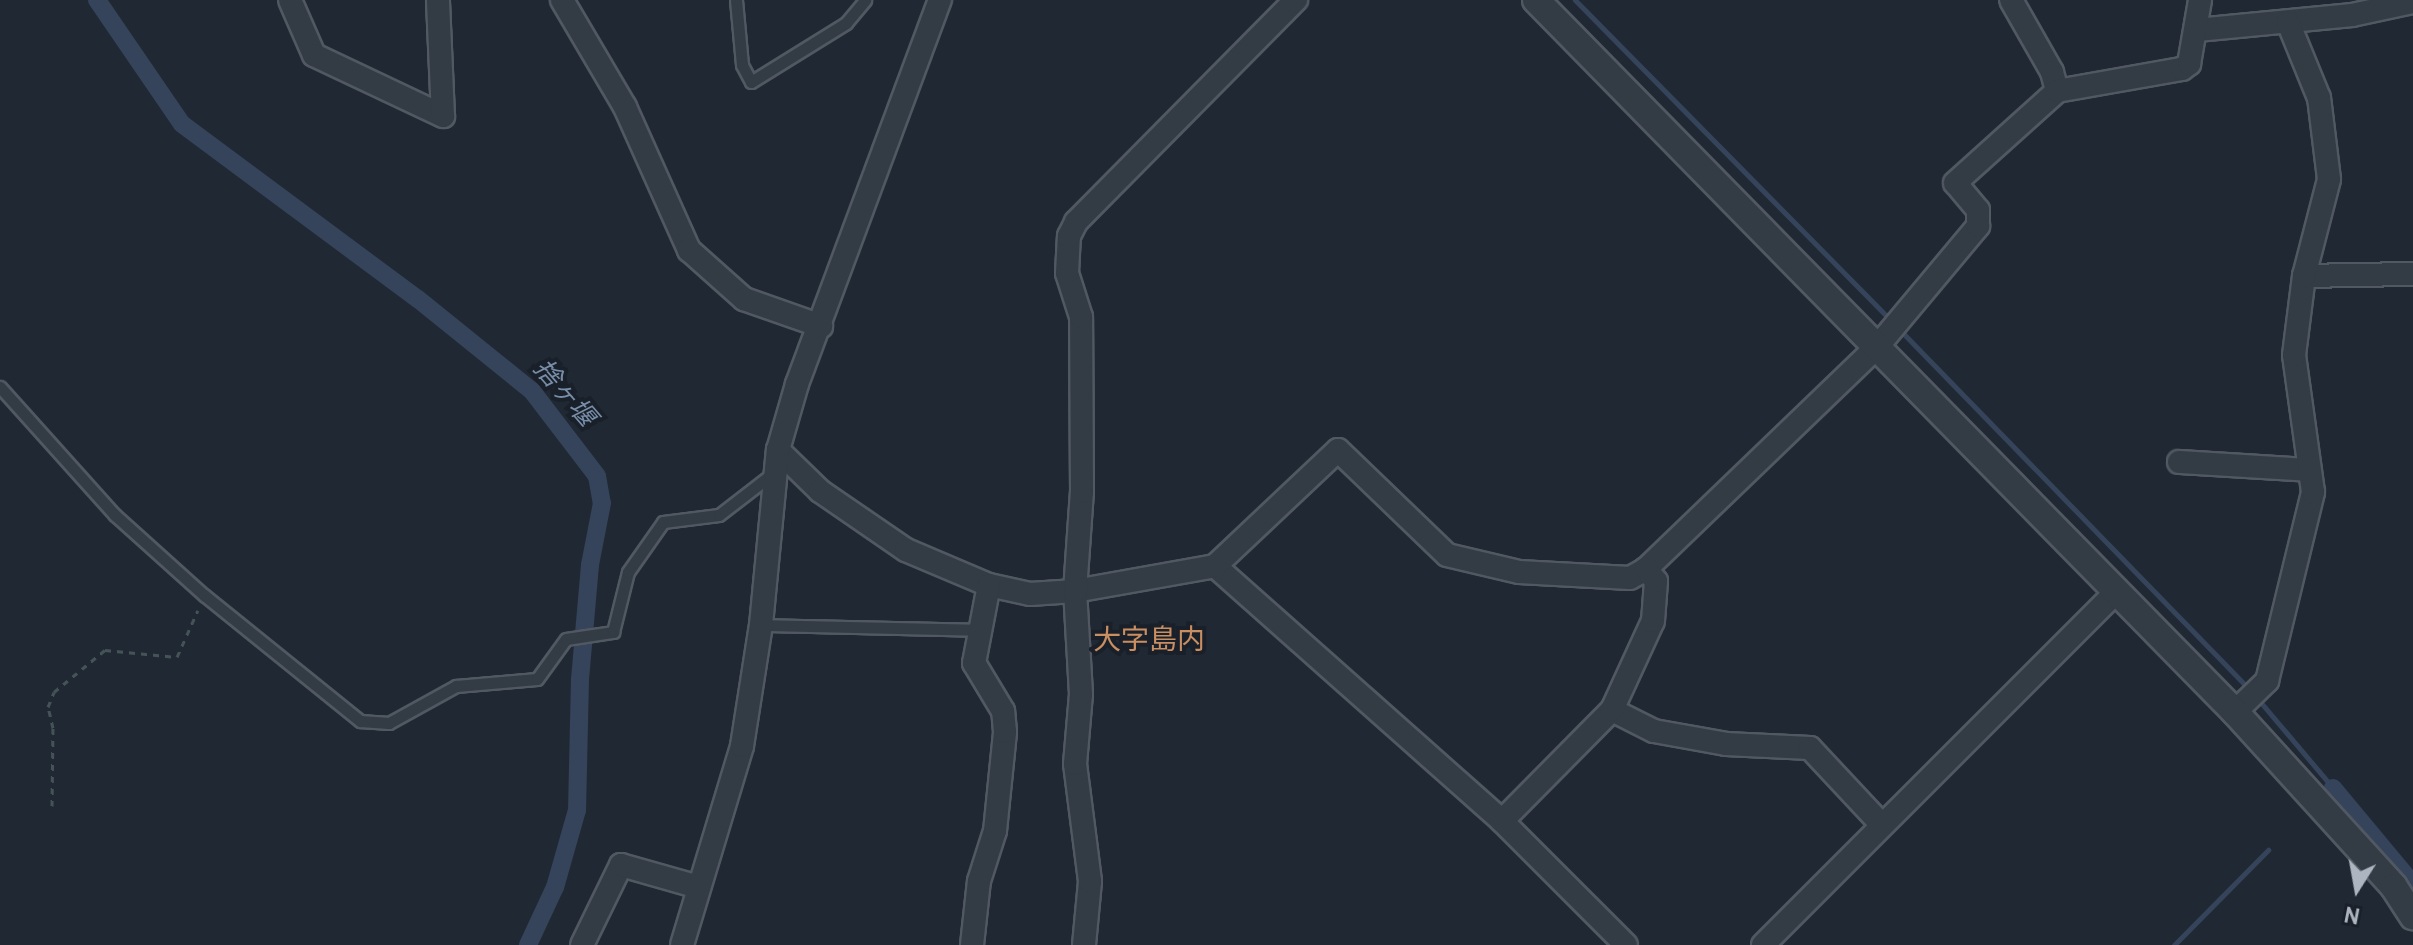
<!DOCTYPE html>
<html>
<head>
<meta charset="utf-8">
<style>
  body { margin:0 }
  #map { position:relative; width:2413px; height:945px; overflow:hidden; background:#202933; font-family:Overpass,"Noto Sans JP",sans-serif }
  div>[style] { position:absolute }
  .stream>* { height:5px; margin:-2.5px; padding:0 2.5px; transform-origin:2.5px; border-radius:2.5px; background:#35445a }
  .canal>* { height:18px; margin:-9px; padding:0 9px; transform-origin:9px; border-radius:9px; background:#35445a }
  .path>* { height:3px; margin-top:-1.5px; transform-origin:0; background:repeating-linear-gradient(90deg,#445456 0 6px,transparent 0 12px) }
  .roads { filter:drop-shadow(2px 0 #515862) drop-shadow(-2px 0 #515862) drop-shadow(0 2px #515862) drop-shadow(0 -2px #515862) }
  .service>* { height:11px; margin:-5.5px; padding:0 5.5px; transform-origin:5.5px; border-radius:5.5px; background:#333b44 }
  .minor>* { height:22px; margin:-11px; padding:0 11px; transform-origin:11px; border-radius:11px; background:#333b44 }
  .tertiary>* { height:26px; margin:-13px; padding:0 13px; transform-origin:13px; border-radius:13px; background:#333b44 }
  span { translate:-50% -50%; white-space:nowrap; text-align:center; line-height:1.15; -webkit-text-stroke:8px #192029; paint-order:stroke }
  .water-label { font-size:26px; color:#788da8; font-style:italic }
  .quarter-label { font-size:28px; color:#c98e61 }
  .north { position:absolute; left:2317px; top:849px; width:80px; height:80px; -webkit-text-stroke:6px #192029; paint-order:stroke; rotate:191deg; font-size:22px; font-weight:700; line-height:32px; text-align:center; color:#adb5c1 }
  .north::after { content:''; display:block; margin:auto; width:28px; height:36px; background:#adb5c1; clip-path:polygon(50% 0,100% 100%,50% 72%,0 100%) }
</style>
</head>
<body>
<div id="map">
  <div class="stream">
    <div style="left:1575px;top:0;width:450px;rotate:45.4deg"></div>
    <div style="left:1898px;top:328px;width:506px;rotate:45.8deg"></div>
    <div style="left:2257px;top:698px;width:118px;rotate:49.8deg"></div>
    <div style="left:2333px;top:788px;width:5px;rotate:143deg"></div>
    <div style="left:2174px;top:945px;width:134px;rotate:-45.3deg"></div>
  </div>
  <div class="canal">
    <div style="left:97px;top:0;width:150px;rotate:55.6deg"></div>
    <div style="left:182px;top:124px;width:294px;rotate:36.6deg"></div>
    <div style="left:418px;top:299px;width:146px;rotate:38.9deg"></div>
    <div style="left:532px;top:391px;width:107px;rotate:52.6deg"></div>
    <div style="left:597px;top:476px;width:27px;rotate:80deg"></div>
    <div style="left:602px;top:503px;width:63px;rotate:101deg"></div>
    <div style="left:590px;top:565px;width:114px;rotate:95deg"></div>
    <div style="left:580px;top:679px;width:131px;rotate:91.3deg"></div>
    <div style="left:577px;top:810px;width:80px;rotate:105.9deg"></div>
    <div style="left:555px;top:887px;width:64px;rotate:115deg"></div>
    <div style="left:2333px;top:788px;width:125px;rotate:50.2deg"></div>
  </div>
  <div class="path">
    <div style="left:52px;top:806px;width:78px;rotate:-89.3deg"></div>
    <div style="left:53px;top:728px;width:22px;rotate:-103deg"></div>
    <div style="left:48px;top:707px;width:16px;rotate:-68deg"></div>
    <div style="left:54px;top:692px;width:66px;rotate:-39.5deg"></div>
    <div style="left:105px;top:650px;width:72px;rotate:5.6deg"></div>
    <div style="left:177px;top:657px;width:51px;rotate:-65.9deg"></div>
  </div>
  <div class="roads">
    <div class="service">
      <div style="left:736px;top:0;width:65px;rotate:84.7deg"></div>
      <div style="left:742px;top:65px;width:19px;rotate:62deg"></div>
      <div style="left:751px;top:82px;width:112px;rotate:-31.8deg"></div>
      <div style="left:846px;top:23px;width:30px;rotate:-50deg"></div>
      <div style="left:0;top:387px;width:172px;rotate:48.1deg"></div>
      <div style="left:115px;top:515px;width:120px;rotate:42deg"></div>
      <div style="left:204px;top:595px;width:201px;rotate:38.9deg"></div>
      <div style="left:360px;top:721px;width:29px;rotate:4deg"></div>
      <div style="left:389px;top:723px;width:77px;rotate:-28.9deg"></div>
      <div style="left:456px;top:686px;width:81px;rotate:-4.9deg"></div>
      <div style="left:537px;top:679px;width:49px;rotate:-54.1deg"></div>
      <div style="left:566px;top:639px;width:48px;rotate:-8.5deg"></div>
      <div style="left:613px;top:632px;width:62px;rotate:-76deg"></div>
      <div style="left:628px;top:572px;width:61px;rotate:-55deg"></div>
      <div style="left:663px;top:522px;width:56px;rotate:-7.1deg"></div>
      <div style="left:719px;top:515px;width:67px;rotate:-37.7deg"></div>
      <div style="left:761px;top:625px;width:220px;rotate:1.3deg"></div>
    </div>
    <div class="minor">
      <div style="left:290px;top:0;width:60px;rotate:66.4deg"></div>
      <div style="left:314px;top:55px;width:143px;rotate:25.3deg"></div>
      <div style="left:443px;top:116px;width:116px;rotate:-92.5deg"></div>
      <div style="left:562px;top:0;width:124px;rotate:59.5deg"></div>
      <div style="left:625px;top:107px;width:157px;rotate:65.9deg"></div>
      <div style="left:689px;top:250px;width:74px;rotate:41.7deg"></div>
      <div style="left:744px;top:299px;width:82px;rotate:19.3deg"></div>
      <div style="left:2011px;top:0;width:83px;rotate:60.3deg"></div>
      <div style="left:2052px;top:72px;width:20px;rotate:75deg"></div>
      <div style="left:2197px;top:30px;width:156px;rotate:-5.5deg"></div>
      <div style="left:2352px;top:15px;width:62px;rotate:-12deg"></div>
      <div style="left:2304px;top:276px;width:109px;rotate:-1.1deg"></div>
      <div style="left:778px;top:450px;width:59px;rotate:44.3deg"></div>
      <div style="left:820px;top:491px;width:104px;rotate:34.5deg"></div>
      <div style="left:906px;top:550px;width:90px;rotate:22.9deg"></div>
      <div style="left:989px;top:585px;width:42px;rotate:12.4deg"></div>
      <div style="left:1030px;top:594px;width:45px;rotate:-3.8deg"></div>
      <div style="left:1075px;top:591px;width:142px;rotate:-10.1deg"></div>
      <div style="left:1215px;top:566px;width:384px;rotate:41.6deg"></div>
      <div style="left:1502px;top:821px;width:175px;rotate:45deg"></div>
      <div style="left:2179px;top:462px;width:130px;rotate:3.5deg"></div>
      <div style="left:1215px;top:566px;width:169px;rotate:-43.3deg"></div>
      <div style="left:1338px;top:450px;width:151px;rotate:43.9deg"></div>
      <div style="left:1447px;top:555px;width:74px;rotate:13.3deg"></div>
      <div style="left:1519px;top:572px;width:111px;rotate:3.1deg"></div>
      <div style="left:1630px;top:578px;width:18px;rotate:-29deg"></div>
      <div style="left:1646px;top:569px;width:320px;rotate:-43.9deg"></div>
      <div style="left:1877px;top:347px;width:158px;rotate:-50.1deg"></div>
      <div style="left:1978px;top:226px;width:16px;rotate:-90deg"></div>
      <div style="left:1978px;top:210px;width:35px;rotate:-130deg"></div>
      <div style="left:1955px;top:183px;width:137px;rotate:-42deg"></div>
      <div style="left:2057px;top:91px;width:127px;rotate:-10deg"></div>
      <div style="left:2182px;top:69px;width:9px;rotate:-36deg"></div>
      <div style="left:2189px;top:64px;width:65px;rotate:-80.2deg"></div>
      <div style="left:1612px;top:710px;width:47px;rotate:26.6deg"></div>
      <div style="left:1654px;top:731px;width:73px;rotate:10.2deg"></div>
      <div style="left:1726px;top:744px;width:84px;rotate:2.7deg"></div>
      <div style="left:1810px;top:748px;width:105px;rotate:46.9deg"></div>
      <div style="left:2235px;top:712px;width:45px;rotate:-44.1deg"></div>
      <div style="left:2267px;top:681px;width:195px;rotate:-76.3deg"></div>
      <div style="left:2313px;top:492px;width:138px;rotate:-97.9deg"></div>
      <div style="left:2294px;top:355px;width:80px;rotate:-82.8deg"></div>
      <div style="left:2304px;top:276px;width:100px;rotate:-75.5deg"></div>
      <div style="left:2329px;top:179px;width:82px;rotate:-97deg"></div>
      <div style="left:2319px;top:98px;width:82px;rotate:-112.2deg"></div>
      <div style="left:1502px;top:821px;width:156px;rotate:-45.3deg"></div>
      <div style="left:1612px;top:710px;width:98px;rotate:-65.3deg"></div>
      <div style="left:1653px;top:621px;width:40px;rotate:-85.7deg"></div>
      <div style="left:1656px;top:581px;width:16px;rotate:-130deg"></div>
      <div style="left:582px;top:945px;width:89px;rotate:-64deg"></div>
      <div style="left:621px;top:865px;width:81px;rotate:15.8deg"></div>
      <div style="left:682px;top:945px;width:208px;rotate:-73.2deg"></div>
      <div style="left:742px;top:746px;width:122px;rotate:-81.1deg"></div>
      <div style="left:761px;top:625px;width:176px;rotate:-84.5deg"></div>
      <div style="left:778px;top:450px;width:69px;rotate:-73.9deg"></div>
      <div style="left:797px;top:384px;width:410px;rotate:-69.6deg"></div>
      <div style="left:972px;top:945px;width:64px;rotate:-83.8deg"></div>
      <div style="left:979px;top:881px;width:52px;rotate:-72.3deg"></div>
      <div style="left:995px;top:831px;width:100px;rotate:-84.2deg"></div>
      <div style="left:1005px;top:732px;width:21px;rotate:-95deg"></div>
      <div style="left:1003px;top:711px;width:56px;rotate:-121.1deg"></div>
      <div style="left:974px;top:663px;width:79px;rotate:-79.1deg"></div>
      <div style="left:1084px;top:945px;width:64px;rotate:-84.6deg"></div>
      <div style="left:1090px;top:881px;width:118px;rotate:-97.3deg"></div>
      <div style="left:1075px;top:764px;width:70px;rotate:-85.1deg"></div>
      <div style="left:1081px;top:694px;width:103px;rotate:-93.3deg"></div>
      <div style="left:1075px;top:591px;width:99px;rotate:-86deg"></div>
      <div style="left:1082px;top:492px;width:175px;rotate:-90.3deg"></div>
      <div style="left:1081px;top:317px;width:46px;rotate:-107.7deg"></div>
      <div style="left:1067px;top:273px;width:37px;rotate:-87deg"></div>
      <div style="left:1069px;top:236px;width:16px;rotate:-63deg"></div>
      <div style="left:1076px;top:222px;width:313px;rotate:-45.3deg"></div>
      <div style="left:1763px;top:945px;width:499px;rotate:-45deg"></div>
    </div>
    <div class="tertiary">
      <div style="left:1536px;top:0;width:998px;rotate:45.53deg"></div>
      <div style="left:2235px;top:712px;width:236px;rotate:47.7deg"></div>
      <div style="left:2394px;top:887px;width:35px;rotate:57deg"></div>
    </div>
  </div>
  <div class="water-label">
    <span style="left:563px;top:394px;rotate:49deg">捨ヶ堰</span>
  </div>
  <div class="quarter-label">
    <span style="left:1149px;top:642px">大字島内</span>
  </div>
  <div class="north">N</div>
</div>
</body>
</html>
